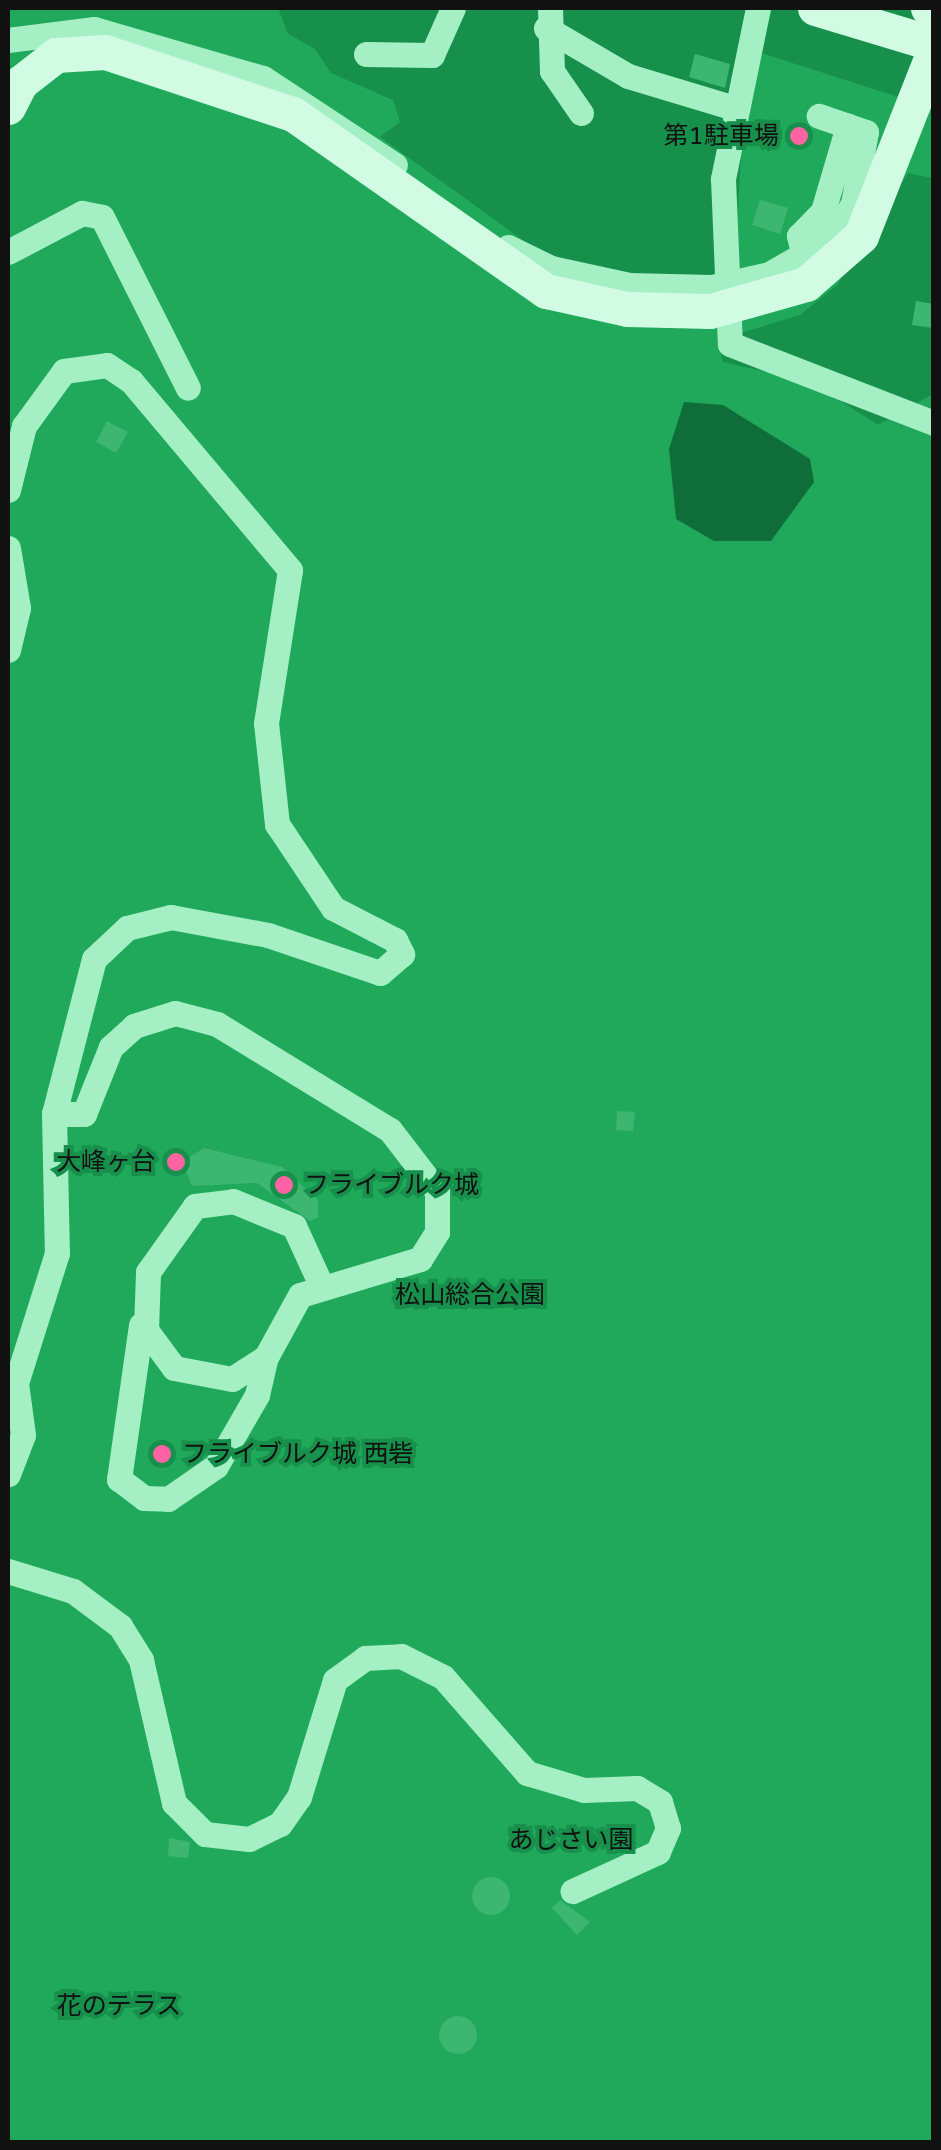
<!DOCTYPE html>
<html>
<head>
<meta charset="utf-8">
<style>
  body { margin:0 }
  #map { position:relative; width:941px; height:2150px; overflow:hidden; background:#17904c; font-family:"Varela Round","Noto Sans JP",sans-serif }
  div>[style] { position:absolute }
  .green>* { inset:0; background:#20a95b }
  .water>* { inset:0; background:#0f6d39 }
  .building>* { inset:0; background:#3cb671 }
  .round { border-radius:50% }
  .street>* { height:25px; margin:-12.5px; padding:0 12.5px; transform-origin:12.5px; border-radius:12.5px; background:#a4f0c4 }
  .secondary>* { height:35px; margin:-17.5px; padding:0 17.5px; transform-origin:17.5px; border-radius:17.5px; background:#d2fbe4 }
  .dots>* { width:28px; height:28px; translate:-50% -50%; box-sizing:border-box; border:5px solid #17904c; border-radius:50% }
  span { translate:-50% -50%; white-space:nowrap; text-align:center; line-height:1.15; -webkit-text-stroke:8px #17904c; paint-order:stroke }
  .poi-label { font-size:25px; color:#111 }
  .right { translate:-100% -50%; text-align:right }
  .left { translate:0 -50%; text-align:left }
  .park-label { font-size:25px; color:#111 }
  .frame { position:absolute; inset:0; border:10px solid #111; pointer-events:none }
</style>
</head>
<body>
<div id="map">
  <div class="green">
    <div style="clip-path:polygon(8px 8px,278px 8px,288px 34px,315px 49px,331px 73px,393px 100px,400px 122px,380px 137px,549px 259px,632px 278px,734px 275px,743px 123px,761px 53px,933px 108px,931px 178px,908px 173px,837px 285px,800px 315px,718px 340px,723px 362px,813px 383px,878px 425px,933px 394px,933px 2142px,8px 2142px)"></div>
  </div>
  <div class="water">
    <div style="clip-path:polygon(684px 402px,723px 405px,810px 459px,814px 482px,771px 541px,714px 541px,676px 519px,669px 449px)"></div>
  </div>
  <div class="building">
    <div style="clip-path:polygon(695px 54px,730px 64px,725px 88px,689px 77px)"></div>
    <div style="clip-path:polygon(760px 200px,788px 208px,780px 234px,752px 225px)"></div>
    <div style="clip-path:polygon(916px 301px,934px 304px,934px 328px,912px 325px)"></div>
    <div style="clip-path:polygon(107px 421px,128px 432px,116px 453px,96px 442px)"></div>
    <div style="clip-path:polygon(617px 1111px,635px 1112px,633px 1131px,616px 1130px)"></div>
    <div style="clip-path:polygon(204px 1148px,282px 1167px,318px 1200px,318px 1217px,310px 1221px,257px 1183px,192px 1186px,182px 1162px)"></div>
    <div class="round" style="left:150px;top:1442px;width:24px;height:24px"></div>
    <div style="clip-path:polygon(169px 1838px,190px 1842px,188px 1858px,168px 1856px)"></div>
    <div class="round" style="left:472px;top:1877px;width:38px;height:38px"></div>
    <div style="clip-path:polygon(560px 1900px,590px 1922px,577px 1935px,552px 1908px)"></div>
    <div class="round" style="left:439px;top:2016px;width:38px;height:38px"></div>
  </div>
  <div class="street">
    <div style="left:550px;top:8px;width:63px;rotate:88.2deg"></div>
    <div style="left:552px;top:71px;width:51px;rotate:55.4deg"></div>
    <div style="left:758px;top:8px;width:175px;rotate:101.6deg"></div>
    <div style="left:723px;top:179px;width:165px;rotate:87.6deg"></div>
    <div style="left:730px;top:344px;width:219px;rotate:21.2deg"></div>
    <div style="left:546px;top:28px;width:95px;rotate:30.3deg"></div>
    <div style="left:628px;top:76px;width:112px;rotate:16.7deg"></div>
    <div style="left:8px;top:40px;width:87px;rotate:-7.3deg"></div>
    <div style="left:94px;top:29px;width:176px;rotate:16.2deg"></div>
    <div style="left:263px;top:78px;width:158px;rotate:33.4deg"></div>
    <div style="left:366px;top:54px;width:66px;rotate:0.9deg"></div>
    <div style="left:432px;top:55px;width:51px;rotate:-65.9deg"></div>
    <div style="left:508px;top:247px;width:48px;rotate:26deg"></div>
    <div style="left:551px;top:268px;width:80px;rotate:12.3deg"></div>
    <div style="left:629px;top:285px;width:83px;rotate:1.4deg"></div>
    <div style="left:712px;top:287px;width:58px;rotate:-12.8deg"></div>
    <div style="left:769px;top:274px;width:70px;rotate:-29.8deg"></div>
    <div style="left:830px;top:239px;width:42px;rotate:-56.7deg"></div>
    <div style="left:853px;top:204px;width:73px;rotate:-79.8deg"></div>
    <div style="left:866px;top:132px;width:50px;rotate:-161.2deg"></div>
    <div style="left:8px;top:252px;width:84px;rotate:-27.8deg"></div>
    <div style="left:82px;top:213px;width:20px;rotate:11deg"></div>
    <div style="left:102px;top:217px;width:191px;rotate:63.3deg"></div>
    <div style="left:804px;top:257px;width:22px;rotate:-103deg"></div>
    <div style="left:799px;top:236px;width:35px;rotate:-46deg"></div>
    <div style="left:823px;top:211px;width:89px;rotate:-73.6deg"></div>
    <div style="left:8px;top:490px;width:66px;rotate:-76deg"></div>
    <div style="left:24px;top:426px;width:68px;rotate:-54deg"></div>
    <div style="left:64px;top:371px;width:43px;rotate:-7.9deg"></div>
    <div style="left:107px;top:365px;width:29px;rotate:34deg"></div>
    <div style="left:131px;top:381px;width:247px;rotate:49.9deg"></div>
    <div style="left:290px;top:570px;width:155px;rotate:98.9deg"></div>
    <div style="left:266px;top:723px;width:102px;rotate:83.8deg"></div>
    <div style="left:277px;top:824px;width:101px;rotate:56.3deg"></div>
    <div style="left:333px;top:908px;width:70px;rotate:27.3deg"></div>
    <div style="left:395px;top:940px;width:16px;rotate:63deg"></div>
    <div style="left:402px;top:954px;width:29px;rotate:139deg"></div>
    <div style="left:380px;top:973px;width:118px;rotate:-161.3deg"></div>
    <div style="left:268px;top:935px;width:99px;rotate:-169.5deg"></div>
    <div style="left:171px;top:917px;width:45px;rotate:166deg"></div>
    <div style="left:127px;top:928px;width:45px;rotate:136.8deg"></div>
    <div style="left:94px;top:959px;width:160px;rotate:104.5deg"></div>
    <div style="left:54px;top:1114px;width:139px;rotate:88.8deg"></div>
    <div style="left:57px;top:1253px;width:136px;rotate:107.5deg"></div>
    <div style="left:16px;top:1383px;width:52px;rotate:82.3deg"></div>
    <div style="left:23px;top:1435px;width:42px;rotate:111deg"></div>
    <div style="left:8px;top:548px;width:61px;rotate:80.5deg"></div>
    <div style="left:18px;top:608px;width:43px;rotate:103.4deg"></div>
    <div style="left:54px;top:1114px;width:30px"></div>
    <div style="left:84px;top:1114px;width:72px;rotate:-68.1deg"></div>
    <div style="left:111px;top:1047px;width:31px;rotate:-42deg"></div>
    <div style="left:134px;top:1026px;width:43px;rotate:-17.6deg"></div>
    <div style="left:175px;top:1013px;width:43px;rotate:14.7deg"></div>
    <div style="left:217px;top:1024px;width:203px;rotate:31.5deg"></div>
    <div style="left:390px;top:1130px;width:77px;rotate:52.4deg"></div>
    <div style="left:437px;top:1191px;width:41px;rotate:90deg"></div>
    <div style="left:437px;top:1232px;width:32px;rotate:122deg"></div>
    <div style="left:420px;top:1259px;width:125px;rotate:163.3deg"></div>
    <div style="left:300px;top:1295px;width:71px;rotate:118.7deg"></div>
    <div style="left:266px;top:1357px;width:40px;rotate:147.1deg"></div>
    <div style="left:232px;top:1379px;width:59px;rotate:-169.3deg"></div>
    <div style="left:174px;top:1368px;width:47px;rotate:-126.4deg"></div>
    <div style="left:146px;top:1330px;width:58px;rotate:-88deg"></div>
    <div style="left:148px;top:1272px;width:81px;rotate:-54.5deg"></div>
    <div style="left:195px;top:1206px;width:38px;rotate:-7deg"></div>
    <div style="left:233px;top:1201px;width:66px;rotate:22.3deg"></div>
    <div style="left:294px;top:1226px;width:65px;rotate:65.4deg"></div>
    <div style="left:141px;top:1325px;width:156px;rotate:98.1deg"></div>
    <div style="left:119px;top:1479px;width:31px;rotate:37deg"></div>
    <div style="left:144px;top:1498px;width:24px;rotate:2deg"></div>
    <div style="left:168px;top:1499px;width:58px;rotate:-34.5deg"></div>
    <div style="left:216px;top:1466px;width:82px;rotate:-60deg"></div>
    <div style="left:257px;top:1395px;width:39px;rotate:-77deg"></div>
    <div style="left:8px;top:1571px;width:68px;rotate:17.1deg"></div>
    <div style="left:73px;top:1591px;width:59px;rotate:36.7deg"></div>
    <div style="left:120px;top:1626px;width:40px;rotate:58deg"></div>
    <div style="left:141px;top:1660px;width:147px;rotate:77deg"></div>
    <div style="left:174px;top:1803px;width:44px;rotate:45deg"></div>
    <div style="left:205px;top:1834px;width:44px;rotate:6.5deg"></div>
    <div style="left:249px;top:1839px;width:34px;rotate:-26deg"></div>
    <div style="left:280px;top:1824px;width:33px;rotate:-55deg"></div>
    <div style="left:299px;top:1797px;width:122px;rotate:-72.9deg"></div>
    <div style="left:335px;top:1680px;width:37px;rotate:-36deg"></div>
    <div style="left:365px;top:1658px;width:36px;rotate:-3deg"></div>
    <div style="left:401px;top:1656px;width:47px;rotate:26.6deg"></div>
    <div style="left:443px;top:1677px;width:128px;rotate:48.8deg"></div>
    <div style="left:527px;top:1773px;width:59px;rotate:16.6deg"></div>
    <div style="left:584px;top:1790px;width:53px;rotate:-2.2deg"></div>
    <div style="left:637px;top:1788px;width:27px;rotate:31deg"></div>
    <div style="left:660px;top:1802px;width:27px;rotate:73deg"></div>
    <div style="left:668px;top:1828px;width:26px;rotate:113deg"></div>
    <div style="left:658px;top:1852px;width:94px;rotate:155.4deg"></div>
  </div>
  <div class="secondary">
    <div style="left:815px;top:8px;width:124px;rotate:16.8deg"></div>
    <div style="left:928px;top:8px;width:6px;rotate:9deg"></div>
    <div style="left:8px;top:107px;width:27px;rotate:-63deg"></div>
    <div style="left:20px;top:83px;width:46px;rotate:-37.9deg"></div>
    <div style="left:56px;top:55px;width:49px;rotate:-3.5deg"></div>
    <div style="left:105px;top:52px;width:198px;rotate:18.3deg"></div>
    <div style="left:293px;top:114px;width:309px;rotate:35deg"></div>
    <div style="left:546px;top:291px;width:83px;rotate:12.5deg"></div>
    <div style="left:627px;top:309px;width:83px;rotate:1.4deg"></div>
    <div style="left:710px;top:311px;width:100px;rotate:-15.7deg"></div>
    <div style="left:806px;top:284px;width:73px;rotate:-41.1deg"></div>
    <div style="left:861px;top:236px;width:199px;rotate:-68.5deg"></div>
  </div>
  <div class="dots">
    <div style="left:799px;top:136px;background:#ff63a3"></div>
    <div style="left:176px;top:1162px;background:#ff63a3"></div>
    <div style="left:284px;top:1185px;background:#ff63a3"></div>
    <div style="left:162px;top:1454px;background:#ff63a3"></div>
  </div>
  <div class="poi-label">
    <span class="right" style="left:779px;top:136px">第1駐車場</span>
    <span class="right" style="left:156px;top:1162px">大峰ヶ台</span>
    <span class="left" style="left:304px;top:1185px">フライブルク城</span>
    <span class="left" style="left:182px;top:1454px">フライブルク城 西砦</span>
  </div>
  <div class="park-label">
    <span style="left:470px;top:1295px">松山総合公園</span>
    <span style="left:571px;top:1840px">あじさい園</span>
    <span style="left:119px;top:2006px">花のテラス</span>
  </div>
  <div class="frame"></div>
</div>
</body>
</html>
